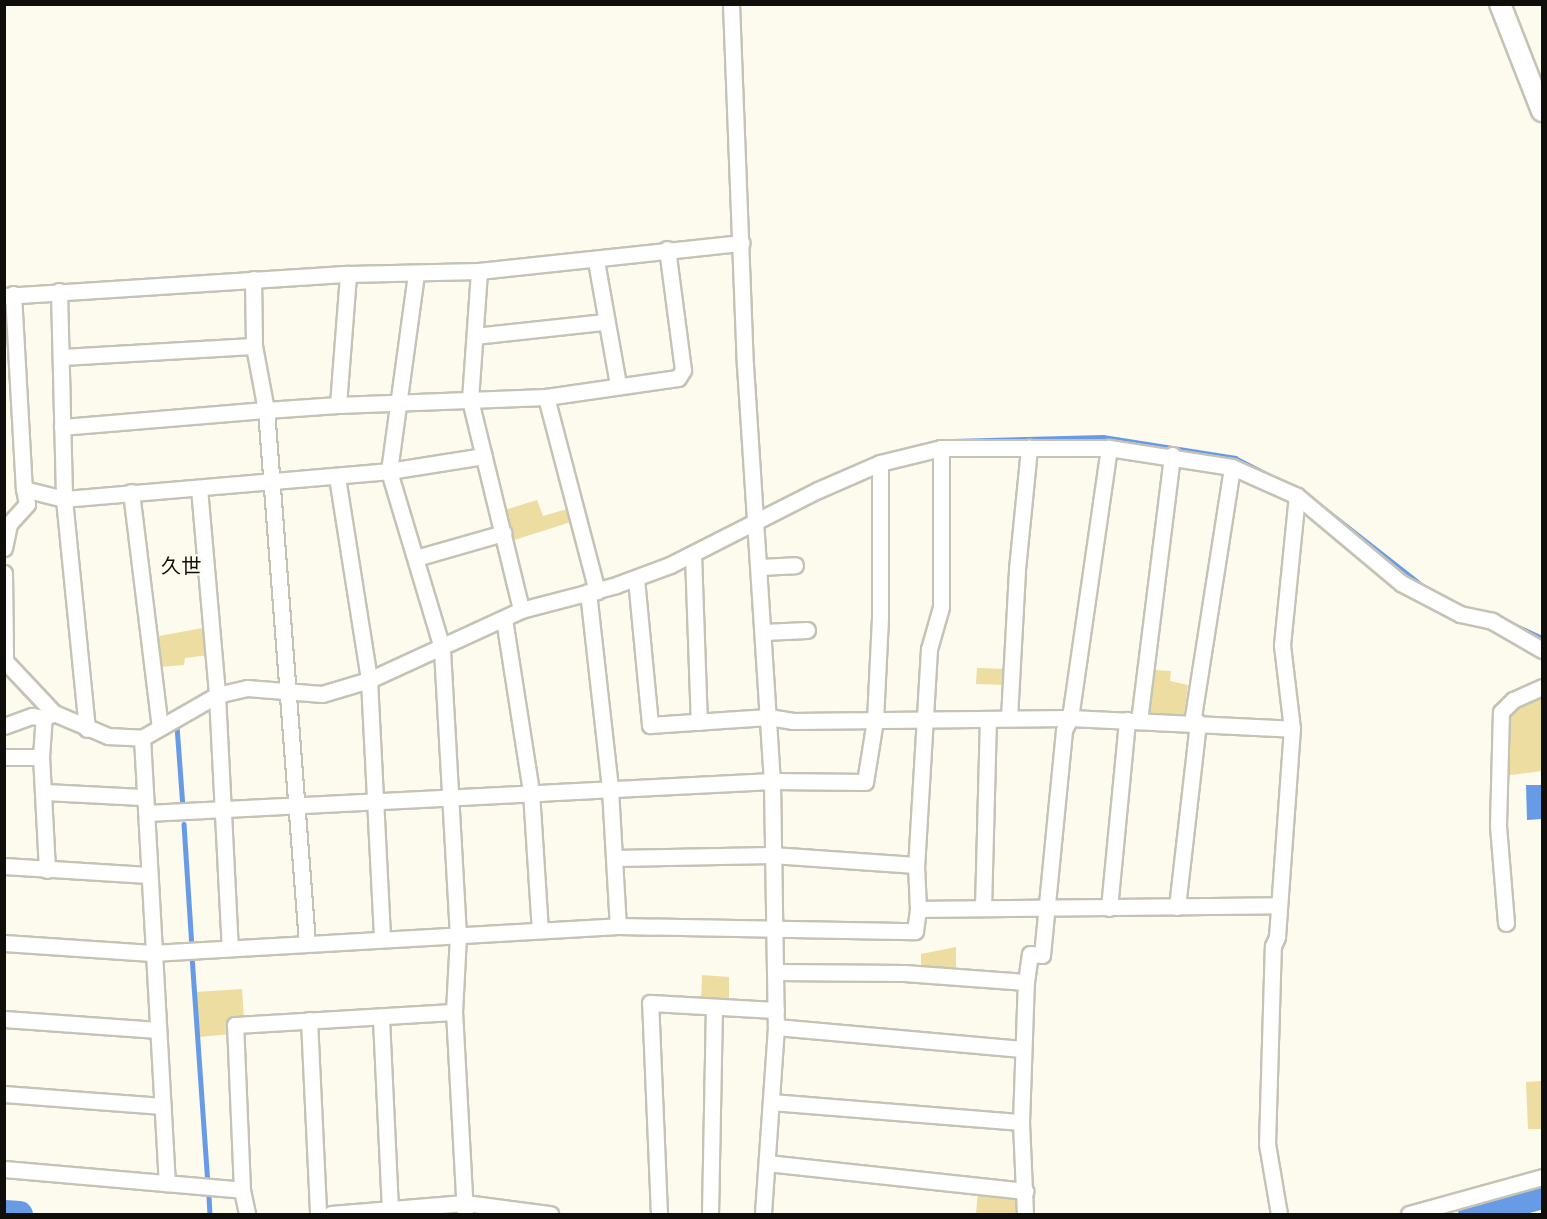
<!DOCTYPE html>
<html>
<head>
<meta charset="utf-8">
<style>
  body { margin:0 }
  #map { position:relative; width:1547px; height:1219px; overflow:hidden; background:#fdfaee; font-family:"Roboto Condensed","Noto Sans JP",sans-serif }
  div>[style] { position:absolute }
  .green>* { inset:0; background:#eddda0 }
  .water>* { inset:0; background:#689be6 }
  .stream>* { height:4.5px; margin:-2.25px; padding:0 2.25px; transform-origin:2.25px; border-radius:2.25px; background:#689be6 }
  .river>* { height:27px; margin:-13.5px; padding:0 13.5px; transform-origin:13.5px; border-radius:13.5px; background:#689be6 }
  .roads { filter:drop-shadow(2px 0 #c5c2b6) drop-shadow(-2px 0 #c5c2b6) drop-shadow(0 2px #c5c2b6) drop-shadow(0 -2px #c5c2b6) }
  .minor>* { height:15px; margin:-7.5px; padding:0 7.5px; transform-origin:7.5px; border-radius:7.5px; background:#fff }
  .tertiary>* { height:20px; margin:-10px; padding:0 10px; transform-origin:10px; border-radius:10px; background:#fff }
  span { translate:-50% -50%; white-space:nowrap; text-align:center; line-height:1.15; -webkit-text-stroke:4.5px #fdfaee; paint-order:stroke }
  .quarter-label { font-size:20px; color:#0f0e0a }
  .frame { position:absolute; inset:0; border:6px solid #0f0e0a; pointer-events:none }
</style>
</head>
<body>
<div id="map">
  <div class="green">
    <div style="clip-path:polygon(537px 500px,543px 516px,567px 509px,571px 522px,514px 540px,505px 510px)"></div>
    <div style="clip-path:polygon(208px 627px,210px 655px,185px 658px,184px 665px,159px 667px,154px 637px)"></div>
    <div style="clip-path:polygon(977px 668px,1006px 669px,1006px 685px,976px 684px)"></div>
    <div style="clip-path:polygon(1153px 670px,1171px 671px,1170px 681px,1188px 685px,1184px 714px,1148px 714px)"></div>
    <div style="clip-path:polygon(1542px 696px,1542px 771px,1503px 776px,1508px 712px)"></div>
    <div style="clip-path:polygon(956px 947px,956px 967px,921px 967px,921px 954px)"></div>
    <div style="clip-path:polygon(702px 975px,729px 977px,729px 1005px,701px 1004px)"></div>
    <div style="clip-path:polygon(242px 989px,244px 1020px,231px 1034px,199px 1037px,196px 992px)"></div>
    <div style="clip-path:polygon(1542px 1081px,1542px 1129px,1528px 1129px,1526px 1082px)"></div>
    <div style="clip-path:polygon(978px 1191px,1012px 1194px,1020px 1204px,1021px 1214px,976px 1214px)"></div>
  </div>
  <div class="water">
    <div style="clip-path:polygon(1526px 785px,1542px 785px,1542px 819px,1527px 820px)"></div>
  </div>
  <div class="stream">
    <div style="left:953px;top:441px;width:150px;rotate:-1.5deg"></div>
    <div style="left:1103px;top:437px;width:134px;rotate:9deg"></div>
    <div style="left:1235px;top:458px;width:38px;rotate:27deg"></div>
    <div style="left:892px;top:453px;width:50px;rotate:-13.8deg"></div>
    <div style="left:1317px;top:503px;width:136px;rotate:38.1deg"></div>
    <div style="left:1495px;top:616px;width:52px;rotate:25.1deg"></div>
    <div style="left:177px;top:726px;width:81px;rotate:85.8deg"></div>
    <div style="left:184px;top:824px;width:123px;rotate:86.3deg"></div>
    <div style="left:192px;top:956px;width:227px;rotate:86deg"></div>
    <div style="left:209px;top:1196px;width:18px;rotate:87deg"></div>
  </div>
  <div class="river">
    <div style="left:4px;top:1213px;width:15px;rotate:4deg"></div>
    <div style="left:451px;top:1214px;width:12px"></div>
    <div style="left:1471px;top:1214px;width:73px;rotate:-15deg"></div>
  </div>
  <div class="roads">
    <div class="minor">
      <div style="left:731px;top:4px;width:361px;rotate:87.8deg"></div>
      <div style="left:745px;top:365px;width:417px;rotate:86.3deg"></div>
      <div style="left:772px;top:781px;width:246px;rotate:89.1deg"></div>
      <div style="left:776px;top:1027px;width:187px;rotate:94deg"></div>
      <div style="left:596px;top:261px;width:126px;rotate:79.9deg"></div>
      <div style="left:479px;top:271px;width:129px;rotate:94deg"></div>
      <div style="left:470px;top:400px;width:216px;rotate:76.3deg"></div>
      <div style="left:253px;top:279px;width:67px;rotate:89.1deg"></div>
      <div style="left:59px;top:291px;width:208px;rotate:88.6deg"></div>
      <div style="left:64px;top:499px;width:231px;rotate:84.3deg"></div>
      <div style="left:13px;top:294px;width:195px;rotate:86.8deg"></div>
      <div style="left:4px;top:296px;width:345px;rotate:-3.7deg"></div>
      <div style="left:348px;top:274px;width:131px;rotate:-1.3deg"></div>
      <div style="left:479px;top:271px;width:264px;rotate:-6.1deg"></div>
      <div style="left:475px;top:336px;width:130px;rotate:-6.2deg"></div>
      <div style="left:61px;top:357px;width:193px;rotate:-3.3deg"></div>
      <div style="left:254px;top:346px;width:65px;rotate:79.4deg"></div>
      <div style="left:266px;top:410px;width:72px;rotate:-4deg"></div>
      <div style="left:338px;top:405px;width:131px;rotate:-85.6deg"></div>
      <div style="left:546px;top:397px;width:201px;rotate:75.3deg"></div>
      <div style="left:338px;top:405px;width:208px;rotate:-2.2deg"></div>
      <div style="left:546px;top:397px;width:133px;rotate:-8.2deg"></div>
      <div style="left:678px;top:378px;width:9px;rotate:-58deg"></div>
      <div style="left:683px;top:370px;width:122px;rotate:-97.5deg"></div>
      <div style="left:62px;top:427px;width:205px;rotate:-4.8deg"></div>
      <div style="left:266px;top:410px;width:535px;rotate:85.6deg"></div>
      <div style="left:941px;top:448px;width:159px;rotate:90deg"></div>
      <div style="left:941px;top:607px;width:44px;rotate:105.9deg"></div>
      <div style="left:929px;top:649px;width:216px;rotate:93.4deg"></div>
      <div style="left:916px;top:865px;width:44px;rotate:87.4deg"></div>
      <div style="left:918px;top:909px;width:360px;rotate:-0.6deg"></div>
      <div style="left:337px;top:477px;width:206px;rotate:81deg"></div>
      <div style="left:369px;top:680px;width:258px;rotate:87.1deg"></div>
      <div style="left:199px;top:488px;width:208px;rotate:85deg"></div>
      <div style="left:217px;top:695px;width:253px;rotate:87.1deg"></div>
      <div style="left:131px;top:492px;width:237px;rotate:83deg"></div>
      <div style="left:4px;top:548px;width:25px;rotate:-78deg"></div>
      <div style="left:9px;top:524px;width:27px;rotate:-48deg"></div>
      <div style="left:27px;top:504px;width:15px;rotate:-101deg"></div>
      <div style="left:24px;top:489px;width:41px;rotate:14deg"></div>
      <div style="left:64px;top:499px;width:326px;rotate:-4.9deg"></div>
      <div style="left:389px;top:471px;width:198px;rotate:-82.2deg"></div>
      <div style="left:693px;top:554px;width:168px;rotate:88deg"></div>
      <div style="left:416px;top:558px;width:91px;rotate:-16deg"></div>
      <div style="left:760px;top:567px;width:35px;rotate:-3deg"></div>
      <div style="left:4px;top:573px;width:87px;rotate:89.3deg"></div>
      <div style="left:636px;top:579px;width:147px;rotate:84.5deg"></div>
      <div style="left:650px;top:725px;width:118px;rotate:-3.9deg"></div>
      <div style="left:768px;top:717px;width:24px;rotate:9deg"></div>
      <div style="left:792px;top:721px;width:278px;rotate:-0.6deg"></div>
      <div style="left:1070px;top:718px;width:222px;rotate:2.8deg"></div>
      <div style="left:588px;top:592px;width:198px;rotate:83.6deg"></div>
      <div style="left:610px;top:789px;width:137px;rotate:86.7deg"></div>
      <div style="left:504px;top:619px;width:175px;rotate:81.1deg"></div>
      <div style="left:531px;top:792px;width:138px;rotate:86.3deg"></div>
      <div style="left:763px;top:632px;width:44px;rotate:-2.6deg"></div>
      <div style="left:4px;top:660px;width:73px;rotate:46.7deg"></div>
      <div style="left:54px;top:713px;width:59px;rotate:23.1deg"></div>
      <div style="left:108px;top:736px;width:34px;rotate:3deg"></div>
      <div style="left:142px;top:738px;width:86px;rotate:-29.8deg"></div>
      <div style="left:217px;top:695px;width:31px;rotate:-13deg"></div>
      <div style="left:247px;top:688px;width:75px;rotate:4.6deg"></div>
      <div style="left:322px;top:694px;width:49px;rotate:-16.6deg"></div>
      <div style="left:369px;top:680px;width:167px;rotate:-24.7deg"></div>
      <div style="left:521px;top:610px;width:98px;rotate:-14.7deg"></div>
      <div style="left:616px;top:585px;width:58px;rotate:-20.3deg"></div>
      <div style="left:670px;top:565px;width:166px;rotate:-26.9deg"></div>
      <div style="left:818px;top:490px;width:68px;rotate:-23.5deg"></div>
      <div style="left:880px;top:463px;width:63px;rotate:-13.8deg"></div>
      <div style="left:941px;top:448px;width:168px"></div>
      <div style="left:1109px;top:448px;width:124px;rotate:8.8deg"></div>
      <div style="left:1232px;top:467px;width:71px;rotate:24deg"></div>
      <div style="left:1297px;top:496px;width:136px;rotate:39.9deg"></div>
      <div style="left:1401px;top:583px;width:67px;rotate:27.7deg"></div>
      <div style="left:1460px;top:614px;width:33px;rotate:12deg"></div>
      <div style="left:1492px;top:621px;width:58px;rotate:30.1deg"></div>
      <div style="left:1009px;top:718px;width:149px;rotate:-86.9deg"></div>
      <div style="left:1017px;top:569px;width:122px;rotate:-84.3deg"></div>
      <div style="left:1139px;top:721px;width:268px;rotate:-82.9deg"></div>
      <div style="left:1192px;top:723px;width:259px;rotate:-81.1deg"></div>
      <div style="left:4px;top:726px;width:30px;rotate:-20deg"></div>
      <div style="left:32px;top:716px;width:12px;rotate:9deg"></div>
      <div style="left:142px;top:738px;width:446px;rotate:86.8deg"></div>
      <div style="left:4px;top:757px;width:37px"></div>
      <div style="left:45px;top:792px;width:97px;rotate:3deg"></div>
      <div style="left:147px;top:813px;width:626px;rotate:-2.93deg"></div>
      <div style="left:772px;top:781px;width:93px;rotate:0.6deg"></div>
      <div style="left:865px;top:782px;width:63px;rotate:-80.8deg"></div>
      <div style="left:875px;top:720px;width:104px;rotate:-87.2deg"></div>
      <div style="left:880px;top:616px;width:153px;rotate:-90deg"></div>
      <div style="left:615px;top:858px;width:157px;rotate:-1.1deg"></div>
      <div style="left:772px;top:855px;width:144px;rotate:4deg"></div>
      <div style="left:4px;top:866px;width:144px;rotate:3.6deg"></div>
      <div style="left:47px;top:870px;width:113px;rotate:-93deg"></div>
      <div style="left:41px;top:757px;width:39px;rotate:-86deg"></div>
      <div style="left:44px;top:718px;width:11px;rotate:-27deg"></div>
      <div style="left:1177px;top:907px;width:186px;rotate:-83.5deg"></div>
      <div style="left:983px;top:908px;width:189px;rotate:-88.5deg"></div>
      <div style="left:1109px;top:908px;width:189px;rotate:-84.5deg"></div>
      <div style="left:1506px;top:923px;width:98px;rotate:-94.7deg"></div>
      <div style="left:1498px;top:825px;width:113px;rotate:-88.5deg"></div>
      <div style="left:1501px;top:712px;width:17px;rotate:-45deg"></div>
      <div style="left:1513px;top:700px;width:32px;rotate:-24deg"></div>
      <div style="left:4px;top:943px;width:148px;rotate:3.9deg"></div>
      <div style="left:152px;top:953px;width:467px;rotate:-3.3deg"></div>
      <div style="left:618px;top:926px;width:297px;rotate:1deg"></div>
      <div style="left:915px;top:931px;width:22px;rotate:-82deg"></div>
      <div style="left:776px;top:972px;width:128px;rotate:0.4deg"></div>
      <div style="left:904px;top:973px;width:122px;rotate:4.2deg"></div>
      <div style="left:4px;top:1019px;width:154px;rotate:4.1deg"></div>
      <div style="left:381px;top:1019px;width:189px;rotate:87.3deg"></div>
      <div style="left:309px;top:1020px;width:194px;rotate:87.3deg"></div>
      <div style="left:776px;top:1027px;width:247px;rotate:5.1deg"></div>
      <div style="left:4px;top:1094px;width:159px;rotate:4.3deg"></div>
      <div style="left:771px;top:1102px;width:251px;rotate:4.6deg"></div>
      <div style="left:767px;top:1163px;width:260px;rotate:6.2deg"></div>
      <div style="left:4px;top:1169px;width:239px;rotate:5deg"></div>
      <div style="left:242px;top:1190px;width:25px;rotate:78deg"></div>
      <div style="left:242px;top:1190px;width:165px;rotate:-92.4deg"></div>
      <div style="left:235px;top:1025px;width:219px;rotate:-3.4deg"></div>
      <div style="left:331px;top:1214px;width:134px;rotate:-4.7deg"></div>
      <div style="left:465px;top:1203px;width:86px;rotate:7.4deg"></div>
      <div style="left:465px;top:1214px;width:202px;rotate:-93.1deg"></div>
      <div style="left:454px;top:1012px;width:76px;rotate:-87deg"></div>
      <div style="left:458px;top:936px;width:288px;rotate:-93.2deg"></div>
      <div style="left:442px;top:648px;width:185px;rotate:-106.7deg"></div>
      <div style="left:389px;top:471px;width:96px;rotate:-9deg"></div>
      <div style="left:659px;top:1214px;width:211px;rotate:-92.4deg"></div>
      <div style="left:650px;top:1003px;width:126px;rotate:3.2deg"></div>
      <div style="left:710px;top:1214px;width:206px;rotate:-88.9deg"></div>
      <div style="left:1025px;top:1214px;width:92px;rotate:-92.5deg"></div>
      <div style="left:1021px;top:1122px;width:140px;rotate:-88deg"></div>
      <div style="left:1026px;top:982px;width:28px;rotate:-82deg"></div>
      <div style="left:1030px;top:954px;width:12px;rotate:5deg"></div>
      <div style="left:1042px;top:955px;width:226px;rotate:-84.4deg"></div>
      <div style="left:1064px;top:730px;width:13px;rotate:-63deg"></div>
      <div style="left:1070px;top:718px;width:273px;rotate:-81.8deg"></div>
      <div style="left:1279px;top:1214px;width:71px;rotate:-99.7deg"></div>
      <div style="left:1267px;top:1144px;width:198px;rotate:-88.3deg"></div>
      <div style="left:1273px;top:946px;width:10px;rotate:-66deg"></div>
      <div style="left:1277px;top:937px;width:209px;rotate:-85.9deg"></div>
      <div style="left:1292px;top:729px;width:85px;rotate:-96.8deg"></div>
      <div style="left:1282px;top:645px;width:150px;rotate:-84.3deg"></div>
      <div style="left:1409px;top:1214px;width:138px;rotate:-15.5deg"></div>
    </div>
    <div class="tertiary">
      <div style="left:1500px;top:4px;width:115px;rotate:68.6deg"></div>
    </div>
  </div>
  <div class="quarter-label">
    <span style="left:181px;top:566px">久世</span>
  </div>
  <div class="frame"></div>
</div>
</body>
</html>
